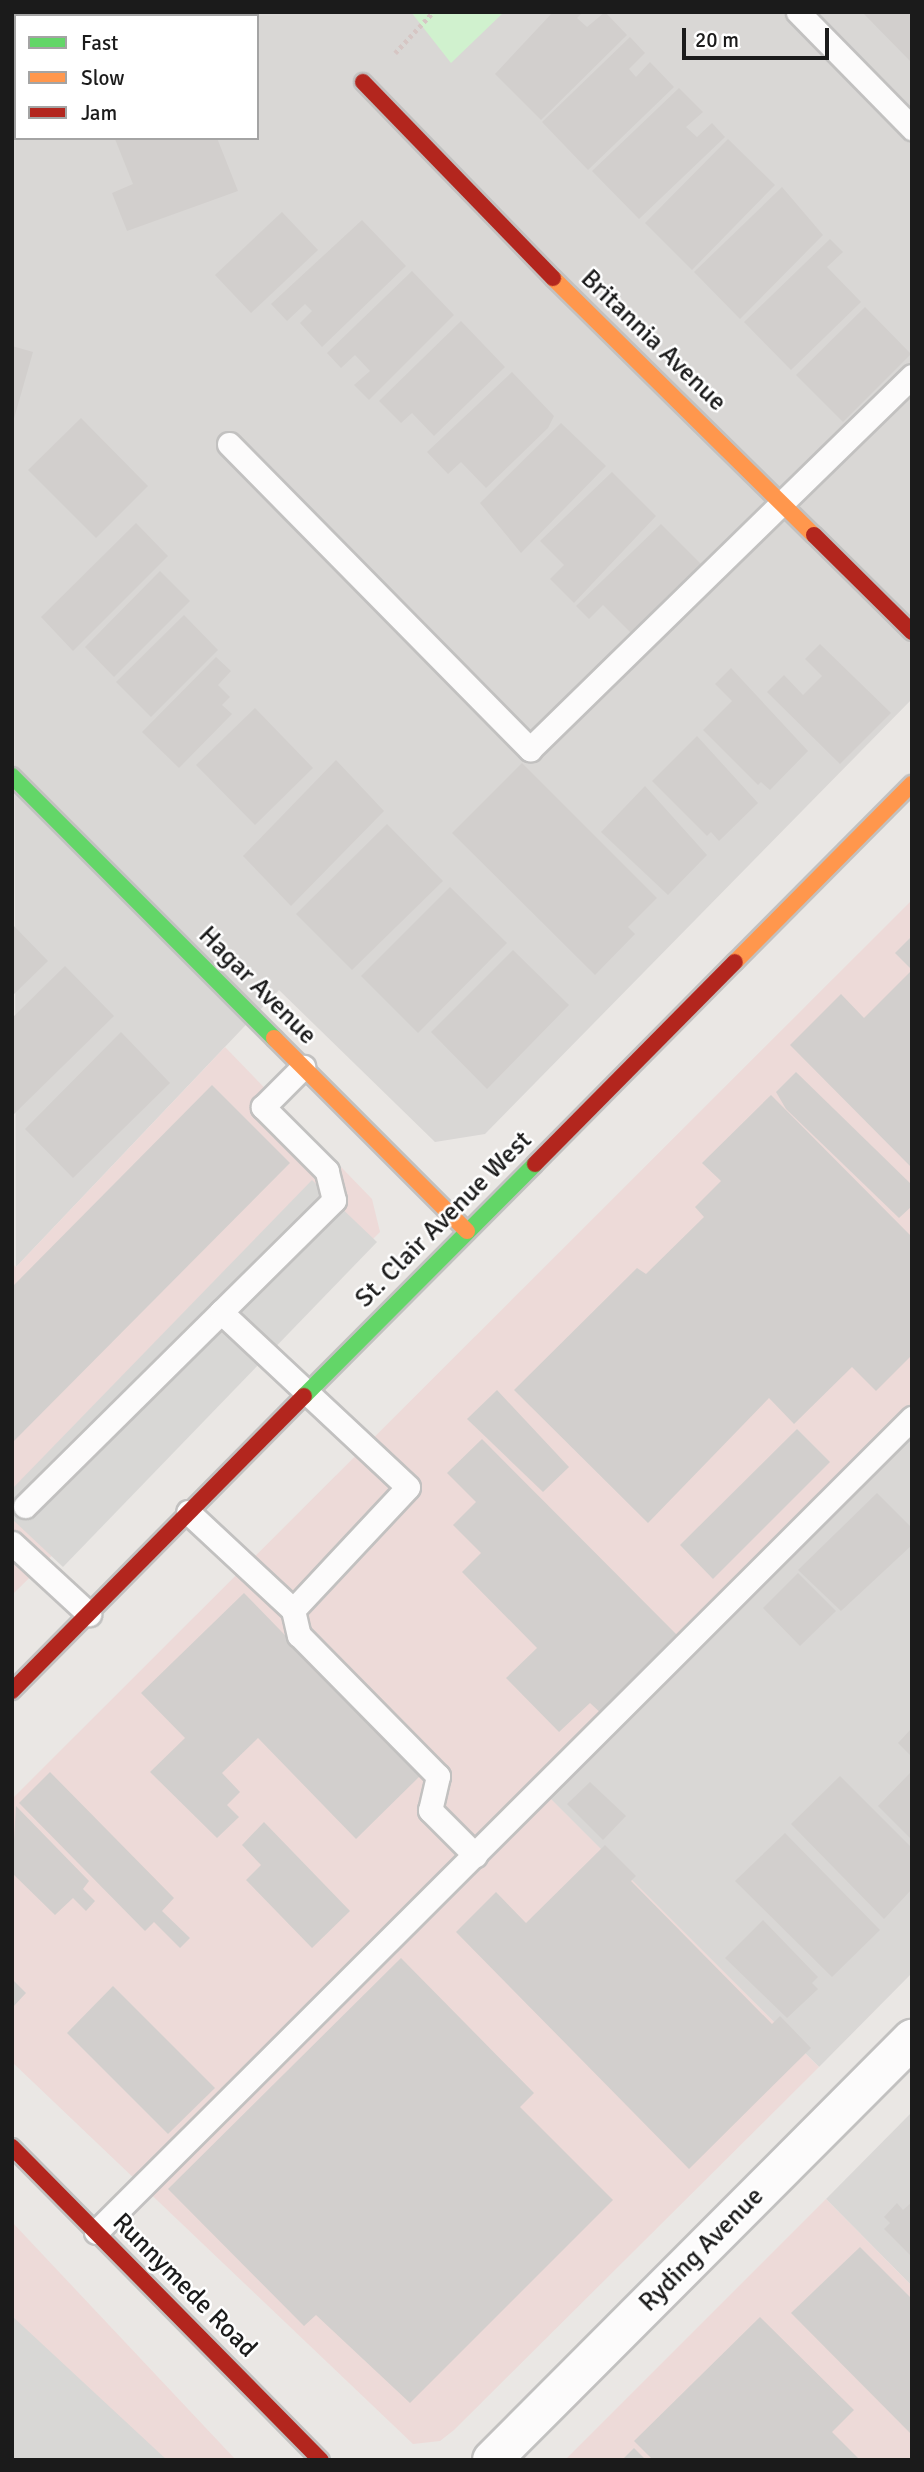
<!DOCTYPE html>
<html>
<head>
<meta charset="utf-8">
<style>
  body { margin:0 }
  #map { position:relative; width:924px; height:2472px; overflow:hidden; background:#eae7e4; font-family:Signika,sans-serif }
  div>[style] { position:absolute }
  .residential>* { inset:0; background:#d9d7d5 }
  .commercial>* { inset:0; background:#eddad8 }
  .park>* { inset:0; background:#d0f1ce }
  .parking>* { inset:0; background:#d8d7d5 }
  .building>* { inset:0; background:#d2cfcd }
  .path>* { height:4.5px; margin-top:-2.25px; transform-origin:0; background:repeating-linear-gradient(90deg,#d6c6c4 0 3.5px,transparent 0 7px) }
  .roads { filter:drop-shadow(2px 0 #c2c1c0) drop-shadow(-2px 0 #c2c1c0) drop-shadow(0 2px #c2c1c0) drop-shadow(0 -2px #c2c1c0) }
  .lane>* { height:23px; margin:-11.5px; padding:0 11.5px; transform-origin:11.5px; border-radius:11.5px; background:#fcfbfb }
  .street>* { height:38px; margin:-19px; padding:0 19px; transform-origin:19px; border-radius:19px; background:#fcfbfb }
  .fast>* { height:16px; margin:-8px; padding:0 8px; transform-origin:8px; border-radius:8px; background:#63d668 }
  .slow>* { height:16px; margin:-8px; padding:0 8px; transform-origin:8px; border-radius:8px; background:#ff974d }
  .jam>* { height:16px; margin:-8px; padding:0 8px; transform-origin:8px; border-radius:8px; background:#b3261e }
  span { translate:-50% -50%; white-space:nowrap; text-align:center; line-height:1.15; -webkit-text-stroke:5px #fff; paint-order:stroke }
  .street-label { font-size:26px; color:#1b1b1b }
  .frame { position:absolute; inset:0; border:14px solid #1b1b1b; pointer-events:none }
  .legend { position:absolute; left:14px; top:14px; width:245px; height:126px; box-sizing:border-box; background:#fff; border:2px solid #a4a4a4; margin:0; padding:9px 12px; list-style:none; font-size:21px; color:#1b1b1b }
  .legend li { display:flex; align-items:center; gap:14px; height:35px }
  .legend b { width:35px; border:2px solid #a4a4a4 }
  .scale { position:absolute; left:682px; top:28px; width:147px; height:32px; box-sizing:border-box; border:4px solid #1b1b1b; border-top:0; padding-left:9px; font-size:21px; line-height:24px; white-space:nowrap; color:#1b1b1b; -webkit-text-stroke:5px #fff; paint-order:stroke }
</style>
</head>
<body>
<div id="map">
  <div class="residential">
    <div style="clip-path:polygon(evenodd,12px 12px,912px 12px,912px 699px,485px 1134px,435px 1142px,279px 990px,16px 1267px,12px 12px,16px 16px,257px 16px,257px 138px,16px 138px,16px 16px)"></div>
    <div style="clip-path:polygon(912px 1421px,912px 1973px,819px 2067px,542px 1791px)"></div>
    <div style="clip-path:polygon(912px 2112px,912px 2286px,826px 2199px)"></div>
  </div>
  <div class="commercial">
    <div style="clip-path:polygon(912px 900px,912px 1421px,542px 1790px,819px 2067px,454px 2430px,440px 2441px,413px 2444px,12px 2062px,12px 1799px)"></div>
    <div style="clip-path:polygon(225px 1047px,372px 1199px,380px 1232px,12px 1595px,12px 1263px,16px 1267px)"></div>
    <div style="clip-path:polygon(826px 2199px,912px 2286px,912px 2460px,565px 2460px)"></div>
    <div style="clip-path:polygon(12px 2222px,236px 2460px,12px 2460px)"></div>
  </div>
  <div class="park">
    <div style="clip-path:polygon(411px 12px,504px 12px,451px 63px)"></div>
  </div>
  <div class="parking">
    <div style="clip-path:polygon(312px 1180px,377px 1242px,63px 1567px,12px 1519px,12px 1489px)"></div>
    <div style="clip-path:polygon(12px 2316px,167px 2460px,12px 2460px)"></div>
  </div>
  <div class="building">
    <div style="clip-path:polygon(132px 12px,234px 12px,130px 16px)"></div>
    <div style="clip-path:polygon(553px 12px,583px 12px,577px 18px,587px 27px,605px 12px,627px 35px,541px 120px,495px 74px)"></div>
    <div style="clip-path:polygon(862px 12px,912px 12px,912px 63px)"></div>
    <div style="clip-path:polygon(630px 37px,645px 53px,629px 69px,636px 77px,650px 62px,674px 87px,588px 170px,542px 122px)"></div>
    <div style="clip-path:polygon(679px 88px,703px 112px,686px 127px,697px 137px,712px 123px,725px 137px,639px 219px,592px 171px)"></div>
    <div style="clip-path:polygon(217px 138px,238px 191px,127px 231px,112px 193px,133px 184px,115px 139px)"></div>
    <div style="clip-path:polygon(728px 139px,775px 185px,692px 270px,645px 223px)"></div>
    <div style="clip-path:polygon(782px 187px,823px 235px,740px 319px,694px 272px)"></div>
    <div style="clip-path:polygon(282px 212px,318px 250px,251px 313px,215px 275px)"></div>
    <div style="clip-path:polygon(362px 220px,406px 266px,322px 347px,300px 323px,312px 311px,305px 304px,287px 321px,271px 304px)"></div>
    <div style="clip-path:polygon(830px 239px,843px 252px,827px 267px,861px 302px,791px 370px,744px 322px)"></div>
    <div style="clip-path:polygon(412px 271px,454px 315px,369px 400px,354px 385px,370px 371px,355px 355px,341px 368px,327px 353px)"></div>
    <div style="clip-path:polygon(865px 307px,911px 354px,843px 422px,796px 375px)"></div>
    <div style="clip-path:polygon(461px 321px,505px 367px,434px 436px,412px 413px,401px 423px,379px 401px)"></div>
    <div style="clip-path:polygon(12px 346px,33px 352px,13px 422px,12px 422px)"></div>
    <div style="clip-path:polygon(512px 372px,554px 416px,548px 428px,486px 488px,461px 462px,448px 474px,427px 452px)"></div>
    <div style="clip-path:polygon(81px 418px,148px 486px,96px 538px,28px 470px)"></div>
    <div style="clip-path:polygon(561px 423px,606px 466px,521px 553px,480px 503px)"></div>
    <div style="clip-path:polygon(612px 472px,656px 516px,574px 603px,550px 579px,564px 565px,540px 541px)"></div>
    <div style="clip-path:polygon(136px 523px,168px 556px,73px 651px,41px 617px)"></div>
    <div style="clip-path:polygon(661px 524px,705px 568px,638px 640px,603px 605px,589px 619px,576px 606px)"></div>
    <div style="clip-path:polygon(160px 571px,190px 601px,114px 677px,85px 647px)"></div>
    <div style="clip-path:polygon(184px 615px,218px 650px,151px 717px,116px 682px)"></div>
    <div style="clip-path:polygon(820px 644px,891px 713px,840px 764px,767px 692px,784px 675px,803px 695px,822px 676px,805px 659px)"></div>
    <div style="clip-path:polygon(216px 657px,231px 671px,218px 685px,230px 697px,222px 705px,232px 714px,179px 768px,142px 732px)"></div>
    <div style="clip-path:polygon(731px 668px,808px 751px,770px 790px,761px 782px,758px 785px,703px 730px,732px 701px,715px 684px)"></div>
    <div style="clip-path:polygon(255px 708px,313px 768px,255px 825px,196px 765px)"></div>
    <div style="clip-path:polygon(697px 736px,758px 803px,719px 841px,711px 832px,707px 836px,652px 781px)"></div>
    <div style="clip-path:polygon(336px 760px,384px 811px,291px 906px,243px 856px)"></div>
    <div style="clip-path:polygon(522px 763px,657px 898px,628px 927px,635px 934px,595px 975px,452px 833px)"></div>
    <div style="clip-path:polygon(645px 786px,707px 855px,668px 895px,601px 832px)"></div>
    <div style="clip-path:polygon(387px 824px,443px 881px,352px 970px,296px 914px)"></div>
    <div style="clip-path:polygon(450px 887px,507px 943px,418px 1033px,361px 976px)"></div>
    <div style="clip-path:polygon(12px 924px,48px 961px,12px 996px)"></div>
    <div style="clip-path:polygon(912px 936px,912px 970px,895px 953px)"></div>
    <div style="clip-path:polygon(513px 950px,569px 1005px,487px 1089px,431px 1032px)"></div>
    <div style="clip-path:polygon(65px 966px,114px 1016px,12px 1116px,12px 1018px)"></div>
    <div style="clip-path:polygon(912px 970px,912px 1168px,790px 1045px,841px 994px,864px 1018px)"></div>
    <div style="clip-path:polygon(121px 1032px,170px 1083px,73px 1178px,25px 1129px)"></div>
    <div style="clip-path:polygon(796px 1072px,912px 1185px,912px 1206px,899px 1218px,786px 1109px,776px 1092px)"></div>
    <div style="clip-path:polygon(212px 1085px,290px 1163px,12px 1443px,12px 1287px)"></div>
    <div style="clip-path:polygon(771px 1095px,912px 1237px,912px 1355px,876px 1391px,852px 1367px,794px 1424px,769px 1398px,648px 1523px,514px 1390px,637px 1268px,646px 1274px,704px 1217px,695px 1207px,721px 1181px,702px 1163px)"></div>
    <div style="clip-path:polygon(497px 1390px,569px 1467px,543px 1492px,467px 1419px)"></div>
    <div style="clip-path:polygon(797px 1429px,830px 1462px,713px 1579px,680px 1545px)"></div>
    <div style="clip-path:polygon(482px 1439px,681px 1639px,604px 1716px,590px 1703px,559px 1732px,506px 1678px,537px 1648px,462px 1572px,481px 1553px,453px 1525px,476px 1502px,447px 1473px)"></div>
    <div style="clip-path:polygon(877px 1493px,912px 1528px,912px 1545px,841px 1611px,798px 1570px)"></div>
    <div style="clip-path:polygon(798px 1573px,836px 1611px,800px 1646px,763px 1608px)"></div>
    <div style="clip-path:polygon(244px 1593px,421px 1775px,356px 1839px,258px 1738px,222px 1773px,240px 1792px,227px 1805px,239px 1817px,217px 1838px,150px 1772px,185px 1738px,141px 1693px)"></div>
    <div style="clip-path:polygon(912px 1728px,912px 1757px,898px 1743px)"></div>
    <div style="clip-path:polygon(50px 1772px,174px 1898px,162px 1911px,190px 1938px,180px 1948px,154px 1922px,145px 1931px,19px 1803px)"></div>
    <div style="clip-path:polygon(910px 1773px,912px 1774px,912px 1840px,878px 1806px)"></div>
    <div style="clip-path:polygon(840px 1776px,912px 1848px,912px 1889px,884px 1919px,791px 1824px)"></div>
    <div style="clip-path:polygon(590px 1782px,626px 1816px,603px 1840px,567px 1804px)"></div>
    <div style="clip-path:polygon(16px 1806px,89px 1881px,83px 1889px,95px 1901px,86px 1911px,73px 1898px,55px 1915px,12px 1873px)"></div>
    <div style="clip-path:polygon(264px 1822px,350px 1911px,312px 1948px,246px 1880px,261px 1865px,242px 1845px)"></div>
    <div style="clip-path:polygon(785px 1833px,880px 1930px,832px 1977px,735px 1881px)"></div>
    <div style="clip-path:polygon(605px 1845px,636px 1876px,631px 1881px,772px 2024px,780px 2016px,811px 2048px,689px 2169px,456px 1932px,496px 1892px,526px 1923px)"></div>
    <div style="clip-path:polygon(763px 1920px,818px 1977px,812px 1983px,818px 1989px,787px 2018px,725px 1958px)"></div>
    <div style="clip-path:polygon(401px 1958px,534px 2093px,520px 2107px,613px 2200px,410px 2403px,316px 2315px,304px 2326px,168px 2189px)"></div>
    <div style="clip-path:polygon(12px 1979px,26px 1993px,12px 2008px)"></div>
    <div style="clip-path:polygon(113px 1986px,215px 2088px,168px 2134px,67px 2033px)"></div>
    <div style="clip-path:polygon(912px 2202px,912px 2257px,884px 2229px,890px 2223px,884px 2217px,897px 2203px,903px 2210px)"></div>
    <div style="clip-path:polygon(860px 2247px,912px 2299px,912px 2435px,791px 2313px)"></div>
    <div style="clip-path:polygon(760px 2317px,854px 2410px,832px 2432px,860px 2460px,653px 2460px,634px 2441px)"></div>
    <div style="clip-path:polygon(634px 2448px,646px 2460px,622px 2460px)"></div>
  </div>
  <div class="path">
    <div style="left:395px;top:53px;width:56px;rotate:-47.2deg"></div>
  </div>
  <div class="roads">
    <div class="lane">
      <div style="left:798px;top:12px;width:163px;rotate:45.5deg"></div>
      <div style="left:229px;top:444px;width:429px;rotate:45.4deg"></div>
      <div style="left:530px;top:749px;width:534px;rotate:-44.32deg"></div>
      <div style="left:25px;top:1506px;width:276px;rotate:-44.7deg"></div>
      <div style="left:188px;top:1512px;width:144px;rotate:43deg"></div>
      <div style="left:293px;top:1610px;width:168px;rotate:-46.9deg"></div>
      <div style="left:408px;top:1487px;width:256px;rotate:-136.9deg"></div>
      <div style="left:221px;top:1312px;width:159px;rotate:-44.7deg"></div>
      <div style="left:334px;top:1200px;width:30px;rotate:-104deg"></div>
      <div style="left:327px;top:1171px;width:91px;rotate:-135deg"></div>
      <div style="left:263px;top:1107px;width:57px;rotate:-45deg"></div>
      <div style="left:12px;top:1543px;width:105px;rotate:42.7deg"></div>
      <div style="left:293px;top:1610px;width:26px;rotate:77deg"></div>
      <div style="left:299px;top:1635px;width:198px;rotate:45.4deg"></div>
      <div style="left:438px;top:1776px;width:35px;rotate:103deg"></div>
      <div style="left:430px;top:1810px;width:64px;rotate:45deg"></div>
      <div style="left:96px;top:2232px;width:1153px;rotate:-44.93deg"></div>
    </div>
    <div class="street">
      <div style="left:492px;top:2460px;width:595px;rotate:-45.07deg"></div>
    </div>
    <div class="fast">
      <div style="left:12px;top:776px;width:371px;rotate:45deg"></div>
      <div style="left:304px;top:1396px;width:327px;rotate:-45.1deg"></div>
    </div>
    <div class="slow">
      <div style="left:553px;top:278px;width:366px;rotate:44.6deg"></div>
      <div style="left:735px;top:962px;width:251px;rotate:-45.2deg"></div>
      <div style="left:274px;top:1038px;width:273px;rotate:45deg"></div>
    </div>
    <div class="jam">
      <div style="left:363px;top:82px;width:273px;rotate:45.9deg"></div>
      <div style="left:814px;top:535px;width:138px;rotate:44.7deg"></div>
      <div style="left:535px;top:1164px;width:284px;rotate:-45.3deg"></div>
      <div style="left:12px;top:1691px;width:415px;rotate:-45.3deg"></div>
      <div style="left:12px;top:2147px;width:440px;rotate:45.4deg"></div>
    </div>
  </div>
  <div class="street-label">
    <span style="left:653px;top:341px;rotate:44deg">Britannia Avenue</span>
    <span style="left:257px;top:986px;rotate:45deg">Hagar Avenue</span>
    <span style="left:444px;top:1220px;rotate:-45deg">St. Clair Avenue West</span>
    <span style="left:702px;top:2250px;rotate:-45deg">Ryding Avenue</span>
    <span style="left:184px;top:2286px;rotate:45deg">Runnymede Road</span>
  </div>
  <div class="frame"></div>
  <ul class="legend">
  <li><b style="height:9px;background:#63d668"></b>Fast</li>
  <li><b style="height:9px;background:#ff974d"></b>Slow</li>
  <li><b style="height:9px;background:#b3261e"></b>Jam</li>
  </ul>
  <div class="scale">20 m</div>
</div>
</body>
</html>
